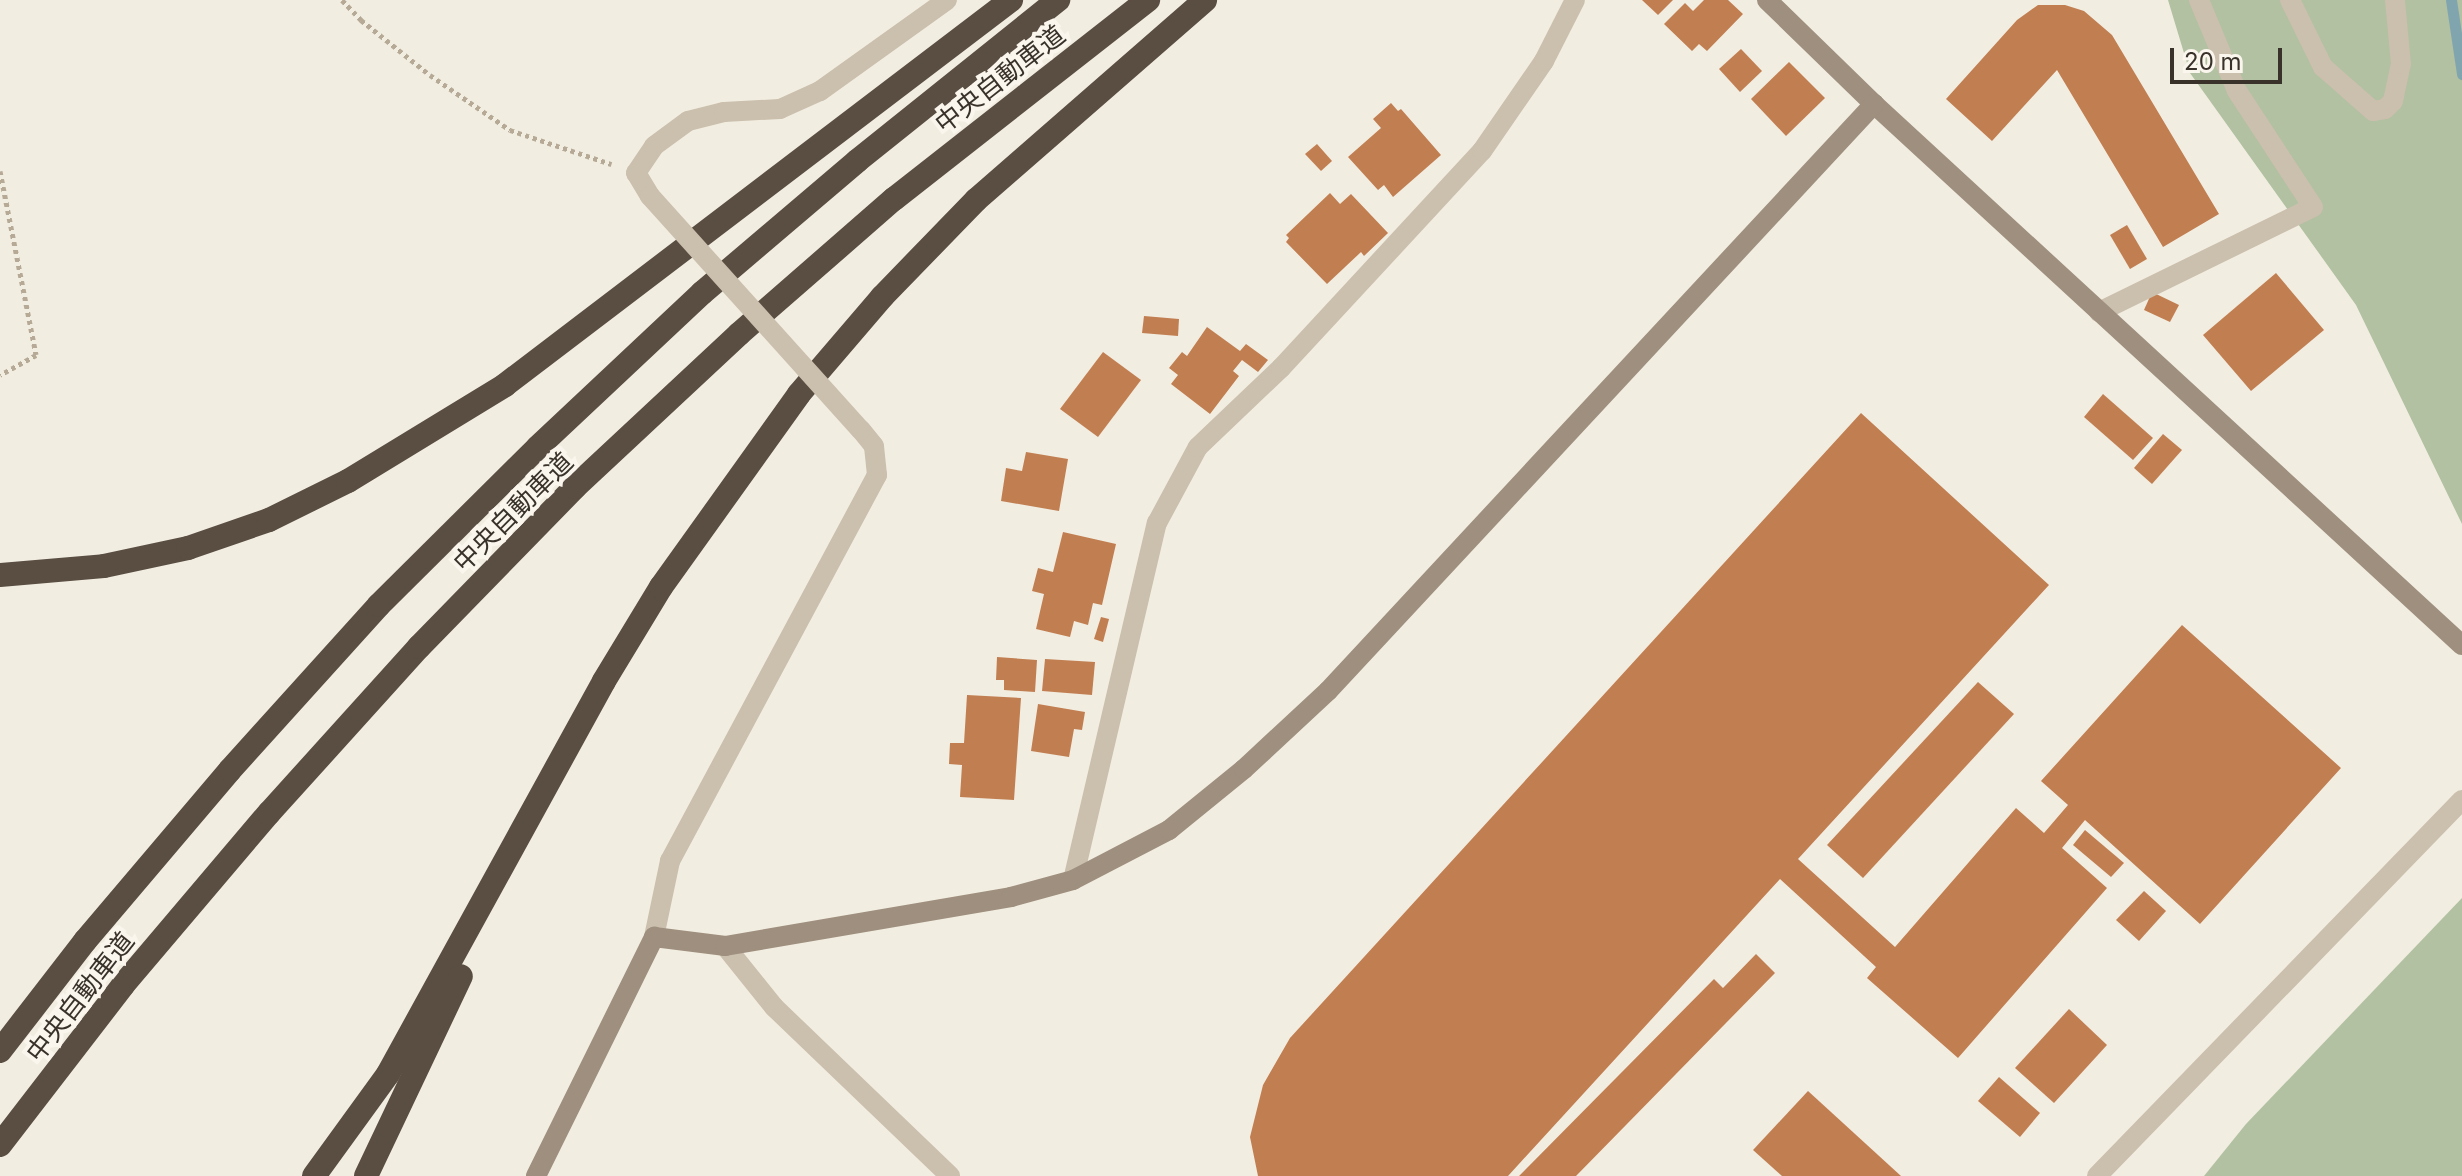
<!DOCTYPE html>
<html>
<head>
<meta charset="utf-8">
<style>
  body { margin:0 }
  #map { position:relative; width:2462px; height:1176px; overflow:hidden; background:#f2ede1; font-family:Inter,"Noto Sans JP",sans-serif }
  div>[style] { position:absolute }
  .green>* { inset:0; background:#b1c1a1 }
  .stream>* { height:11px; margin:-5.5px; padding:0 5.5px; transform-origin:5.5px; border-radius:5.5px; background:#81a5af }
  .building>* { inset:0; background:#c17e51 }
  .path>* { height:5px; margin-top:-2.5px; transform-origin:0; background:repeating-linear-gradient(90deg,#b6aa97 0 4px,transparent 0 8px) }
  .street>* { height:20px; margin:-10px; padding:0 10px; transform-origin:10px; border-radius:10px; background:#cbbfad }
  .secondary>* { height:20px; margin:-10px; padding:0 10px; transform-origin:10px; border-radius:10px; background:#9e8f7e }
  .highway>* { height:24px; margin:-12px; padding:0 12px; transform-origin:12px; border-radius:12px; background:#5a4e43 }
  .street-bridge>* { height:20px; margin:-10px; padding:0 10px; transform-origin:10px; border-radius:10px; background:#cbbfad }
  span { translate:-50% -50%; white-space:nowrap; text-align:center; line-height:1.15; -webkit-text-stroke:8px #faf6ed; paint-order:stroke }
  .street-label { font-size:26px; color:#39322b }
  .scale { position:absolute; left:2170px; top:48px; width:112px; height:36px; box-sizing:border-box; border:4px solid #39322b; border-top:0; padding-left:10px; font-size:24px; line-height:28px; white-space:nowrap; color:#39322b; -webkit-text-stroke:6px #faf6ed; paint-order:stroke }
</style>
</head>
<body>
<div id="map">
  <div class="green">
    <div style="clip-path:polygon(2168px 0,2462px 0,2462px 524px,2356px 305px,2190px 73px)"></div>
    <div style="clip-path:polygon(2462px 898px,2462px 1176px,2204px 1176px,2246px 1124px)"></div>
  </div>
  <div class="stream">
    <div style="left:2451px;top:0;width:75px;rotate:81.5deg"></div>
  </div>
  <div class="building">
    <div style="clip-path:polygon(1642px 0,1673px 0,1658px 15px)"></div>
    <div style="clip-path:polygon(1704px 0,1728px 0,1743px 14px,1707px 51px,1699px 44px,1692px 51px,1664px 24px,1685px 3px,1693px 11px)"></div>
    <div style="clip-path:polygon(2038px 5px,2065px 5px,2084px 11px,2112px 35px,2219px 214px,2163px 247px,2057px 70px,1992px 141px,1946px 99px,2017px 20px)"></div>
    <div style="clip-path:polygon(1741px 49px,1762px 71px,1740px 92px,1719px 69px)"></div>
    <div style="clip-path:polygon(1789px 62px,1825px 98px,1786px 136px,1751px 99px)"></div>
    <div style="clip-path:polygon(1391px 103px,1398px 111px,1401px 109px,1441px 155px,1393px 197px,1384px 185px,1378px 190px,1348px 157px,1381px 128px,1373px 119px)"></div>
    <div style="clip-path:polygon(1317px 144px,1332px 161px,1321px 171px,1305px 154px)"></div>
    <div style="clip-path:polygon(1330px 193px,1340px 204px,1351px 194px,1388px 233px,1364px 256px,1361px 252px,1327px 284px,1286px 242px,1289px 238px,1286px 235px)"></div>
    <div style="clip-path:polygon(2127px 225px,2147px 259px,2130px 269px,2110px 235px)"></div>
    <div style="clip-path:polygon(2276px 273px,2324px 330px,2251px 391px,2203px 335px)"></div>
    <div style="clip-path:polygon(2152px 292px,2179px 305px,2170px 322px,2144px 310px)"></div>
    <div style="clip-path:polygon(1144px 316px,1179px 319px,1178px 336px,1142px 333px)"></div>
    <div style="clip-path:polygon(1207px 327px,1240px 351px,1246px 344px,1268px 360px,1258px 372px,1242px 360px,1233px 371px,1239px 376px,1210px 414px,1171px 384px,1178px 375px,1169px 368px,1182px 352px,1187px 356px)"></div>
    <div style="clip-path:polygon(1103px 352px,1141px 380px,1098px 437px,1060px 409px)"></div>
    <div style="clip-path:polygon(2103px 394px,2153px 438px,2133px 460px,2084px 417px)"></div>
    <div style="clip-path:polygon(1861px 413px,2049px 585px,1798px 859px,1895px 947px,2016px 808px,2044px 833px,2068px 805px,2041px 781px,2182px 625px,2341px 768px,2200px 924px,2085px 820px,2062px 848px,2107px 888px,1958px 1058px,1867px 978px,1876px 967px,1780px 879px,1508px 1176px,1258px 1176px,1250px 1137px,1263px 1085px,1290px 1038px)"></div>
    <div style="clip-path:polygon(2163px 434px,2182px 450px,2152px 484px,2134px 468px)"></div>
    <div style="clip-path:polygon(1026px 452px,1068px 459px,1059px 511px,1001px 501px,1006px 468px,1022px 471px)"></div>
    <div style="clip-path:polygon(1063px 532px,1116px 544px,1102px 605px,1093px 603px,1088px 625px,1074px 621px,1070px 637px,1036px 629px,1044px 594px,1032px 591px,1038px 568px,1053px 572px)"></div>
    <div style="clip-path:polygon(1101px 617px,1109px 619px,1103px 642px,1094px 639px)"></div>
    <div style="clip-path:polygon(997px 657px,1037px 660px,1035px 692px,1004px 690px,1004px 680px,996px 680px)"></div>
    <div style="clip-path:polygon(1045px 659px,1095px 662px,1092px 695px,1042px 691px)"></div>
    <div style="clip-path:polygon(1978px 682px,2014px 714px,1863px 878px,1827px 845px)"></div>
    <div style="clip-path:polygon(967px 695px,1021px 698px,1014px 800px,960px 797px,962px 765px,949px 764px,950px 743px,964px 743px)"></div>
    <div style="clip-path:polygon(1038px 704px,1085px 712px,1082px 730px,1074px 729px,1069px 757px,1031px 751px)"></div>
    <div style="clip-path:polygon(2085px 830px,2124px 863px,2111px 877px,2073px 845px)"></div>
    <div style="clip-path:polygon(2144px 891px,2166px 911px,2139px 941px,2116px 920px)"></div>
    <div style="clip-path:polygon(1756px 954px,1775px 973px,1576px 1176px,1519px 1176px,1714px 979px,1723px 988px)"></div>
    <div style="clip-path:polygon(2069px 1009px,2107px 1045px,2054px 1103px,2015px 1068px)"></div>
    <div style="clip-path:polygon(1999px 1077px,2040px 1113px,2020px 1137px,1978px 1101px)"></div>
    <div style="clip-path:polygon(1808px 1091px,1901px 1176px,1782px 1176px,1753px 1150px)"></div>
  </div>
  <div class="path">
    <div style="left:342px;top:0;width:28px;rotate:46deg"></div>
    <div style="left:361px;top:20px;width:88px;rotate:38.6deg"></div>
    <div style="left:430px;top:75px;width:97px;rotate:34.5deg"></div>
    <div style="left:510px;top:130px;width:107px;rotate:18.6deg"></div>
    <div style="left:0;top:171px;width:187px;rotate:78.9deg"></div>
    <div style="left:36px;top:355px;width:41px;rotate:150.9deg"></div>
  </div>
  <div class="street">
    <div style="left:2290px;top:0;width:75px;rotate:63.8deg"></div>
    <div style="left:2323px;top:67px;width:67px;rotate:41.3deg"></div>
    <div style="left:2373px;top:111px;width:12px;rotate:-9deg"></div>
    <div style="left:2385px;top:109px;width:11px;rotate:-45deg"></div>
    <div style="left:2393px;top:101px;width:38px;rotate:-78deg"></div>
    <div style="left:2401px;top:64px;width:64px;rotate:-95.4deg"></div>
    <div style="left:650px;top:196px;width:27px;rotate:-121deg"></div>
    <div style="left:636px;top:173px;width:32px;rotate:-56deg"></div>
    <div style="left:654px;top:146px;width:42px;rotate:-36.3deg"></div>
    <div style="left:688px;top:121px;width:37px;rotate:-14deg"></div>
    <div style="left:724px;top:112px;width:56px;rotate:-3.1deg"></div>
    <div style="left:780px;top:109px;width:44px;rotate:-24.2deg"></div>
    <div style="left:820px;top:91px;width:156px;rotate:-35.6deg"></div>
    <div style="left:2099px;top:312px;width:238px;rotate:-26.1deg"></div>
    <div style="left:2313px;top:207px;width:139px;rotate:-123.2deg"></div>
    <div style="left:2237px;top:91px;width:99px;rotate:-112.7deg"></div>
    <div style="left:1073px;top:880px;width:367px;rotate:-76.8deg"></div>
    <div style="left:1157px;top:523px;width:86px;rotate:-61.7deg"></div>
    <div style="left:1198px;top:447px;width:115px;rotate:-43.6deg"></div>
    <div style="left:1281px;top:368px;width:296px;rotate:-47.2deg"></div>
    <div style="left:1482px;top:151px;width:109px;rotate:-55.4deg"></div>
    <div style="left:1544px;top:61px;width:68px;rotate:-63.1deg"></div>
    <div style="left:654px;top:937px;width:78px;rotate:-78.1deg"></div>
    <div style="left:670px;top:861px;width:438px;rotate:-61.8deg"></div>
    <div style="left:877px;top:475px;width:29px;rotate:-96deg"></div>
    <div style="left:874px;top:446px;width:21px;rotate:-129deg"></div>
    <div style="left:725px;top:946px;width:78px;rotate:51.2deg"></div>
    <div style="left:774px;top:1007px;width:244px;rotate:43.8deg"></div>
    <div style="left:2097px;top:1176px;width:524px;rotate:-45.85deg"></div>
  </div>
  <div class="secondary">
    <div style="left:1767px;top:0;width:149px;rotate:44.2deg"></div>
    <div style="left:1874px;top:104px;width:799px;rotate:42.62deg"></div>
    <div style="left:536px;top:1176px;width:267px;rotate:-63.7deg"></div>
    <div style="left:654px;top:937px;width:72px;rotate:7.2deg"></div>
    <div style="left:725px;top:946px;width:290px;rotate:-9.7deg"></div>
    <div style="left:1011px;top:897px;width:64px;rotate:-15.3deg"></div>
    <div style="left:1073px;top:880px;width:108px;rotate:-27.5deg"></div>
    <div style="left:1169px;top:830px;width:97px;rotate:-39.1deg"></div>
    <div style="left:1244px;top:769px;width:115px;rotate:-42.9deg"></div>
    <div style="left:1328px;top:691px;width:802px;rotate:-47.07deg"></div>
  </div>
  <div class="highway">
    <div style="left:0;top:575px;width:104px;rotate:-4.9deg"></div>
    <div style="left:104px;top:566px;width:86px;rotate:-12.1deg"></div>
    <div style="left:188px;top:548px;width:86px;rotate:-19.1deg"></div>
    <div style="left:269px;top:520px;width:88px;rotate:-26.3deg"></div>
    <div style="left:348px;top:481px;width:184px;rotate:-31.4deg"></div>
    <div style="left:505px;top:385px;width:636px;rotate:-37.27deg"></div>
    <div style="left:0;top:1051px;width:139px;rotate:-52.3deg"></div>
    <div style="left:85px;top:941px;width:224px;rotate:-49.7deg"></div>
    <div style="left:230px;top:770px;width:222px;rotate:-47.9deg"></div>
    <div style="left:379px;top:605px;width:224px;rotate:-44.8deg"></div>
    <div style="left:538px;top:447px;width:225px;rotate:-43.2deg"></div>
    <div style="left:702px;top:293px;width:204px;rotate:-40.4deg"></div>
    <div style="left:857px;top:161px;width:258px;rotate:-38.7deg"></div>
    <div style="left:0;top:1145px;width:202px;rotate:-52.4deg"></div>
    <div style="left:123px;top:985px;width:226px;rotate:-49.7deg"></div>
    <div style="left:269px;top:813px;width:224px;rotate:-47.9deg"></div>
    <div style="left:419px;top:647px;width:223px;rotate:-45.7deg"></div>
    <div style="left:575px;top:487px;width:224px;rotate:-43deg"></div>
    <div style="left:739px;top:334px;width:206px;rotate:-41.1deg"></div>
    <div style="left:894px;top:199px;width:323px;rotate:-38.1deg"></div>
    <div style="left:314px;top:1176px;width:126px;rotate:-54deg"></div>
    <div style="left:388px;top:1074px;width:448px;rotate:-61.2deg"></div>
    <div style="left:604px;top:681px;width:110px;rotate:-58.8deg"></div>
    <div style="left:661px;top:587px;width:237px;rotate:-54.4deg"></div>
    <div style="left:799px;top:394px;width:128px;rotate:-49.4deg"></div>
    <div style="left:882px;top:297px;width:135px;rotate:-45.9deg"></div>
    <div style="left:976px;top:200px;width:304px;rotate:-41.1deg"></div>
    <div style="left:366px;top:1176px;width:221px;rotate:-64.6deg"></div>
  </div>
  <div class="street-bridge">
    <div style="left:650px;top:196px;width:315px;rotate:48deg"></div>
  </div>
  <div class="street-label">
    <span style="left:1000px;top:79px;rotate:-38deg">中央自動車道</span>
    <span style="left:513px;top:512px;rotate:-45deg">中央自動車道</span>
    <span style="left:80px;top:997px;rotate:-52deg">中央自動車道</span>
  </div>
  <div class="scale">20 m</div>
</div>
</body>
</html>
